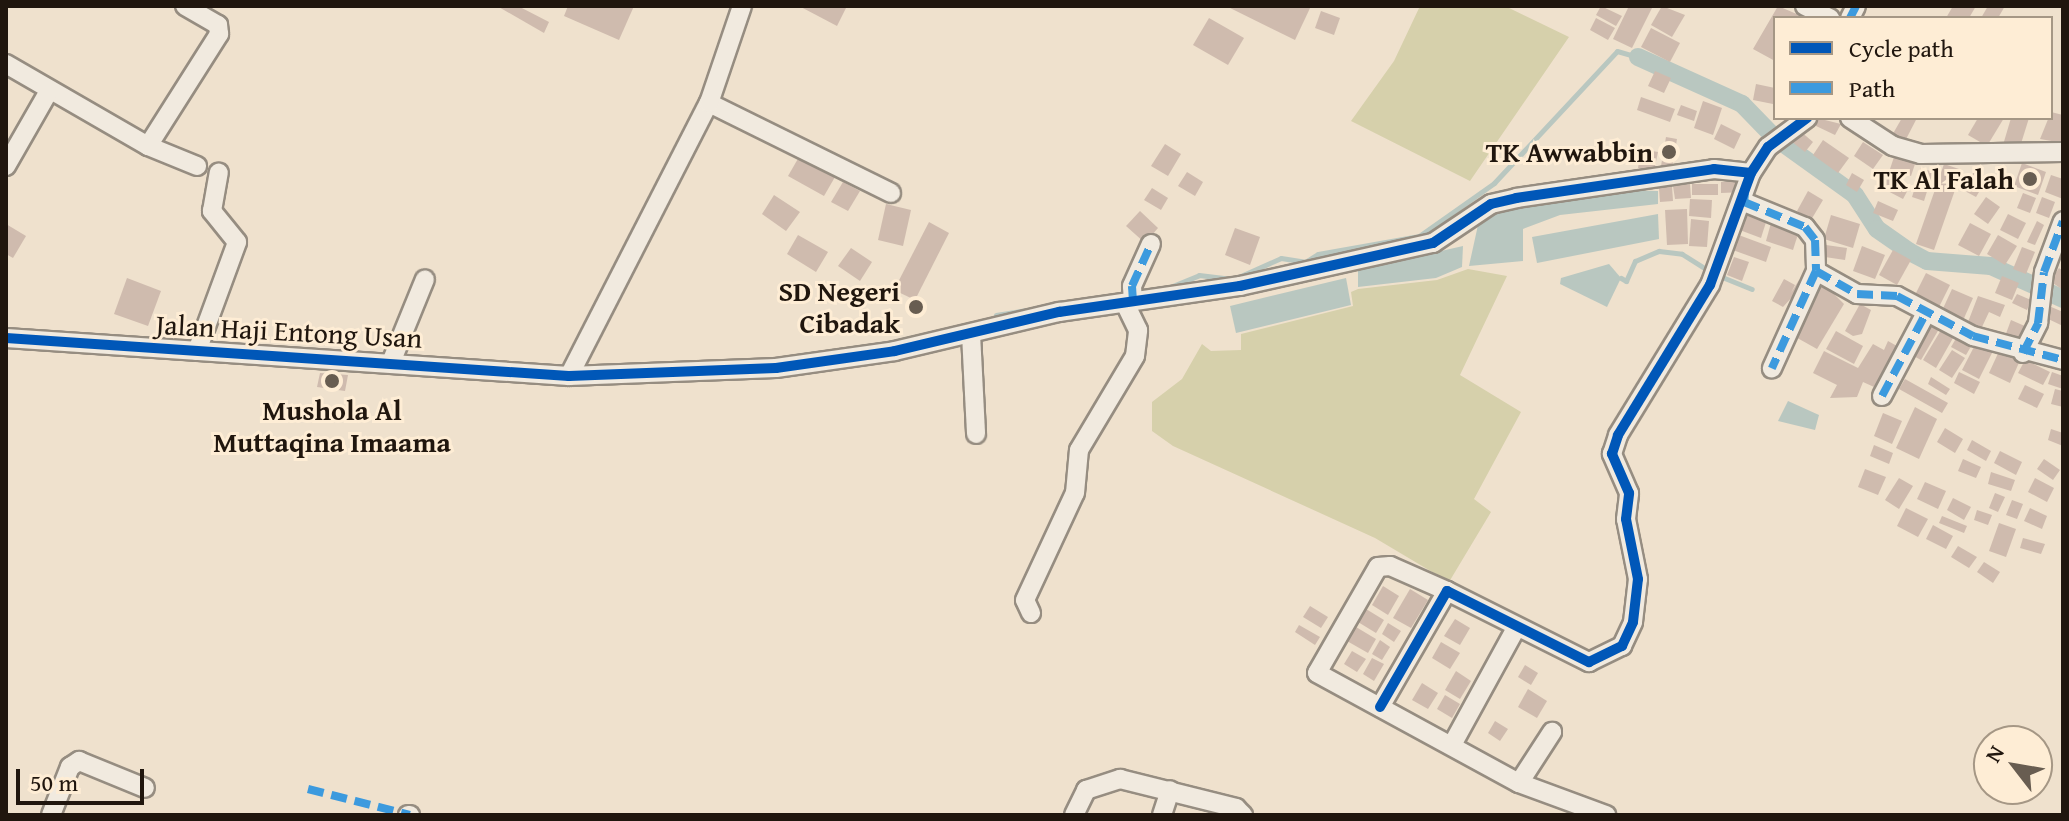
<!DOCTYPE html>
<html>
<head>
<meta charset="utf-8">
<style>
  body { margin:0 }
  #map { position:relative; width:2069px; height:821px; overflow:hidden; background:#efe1cd; font-family:"Gentium Book Plus",serif }
  div>[style] { position:absolute }
  .green>* { inset:0; background:#d6d0ab }
  .water>* { inset:0; background:#b9c7c0 }
  .stream>* { height:5px; margin:-2.5px; padding:0 2.5px; transform-origin:2.5px; border-radius:2.5px; background:#b9c7c0 }
  .canal>* { height:18px; margin:-9px; padding:0 9px; transform-origin:9px; border-radius:9px; background:#b9c7c0 }
  .building>* { inset:0; background:#cfbbae }
  .roads { filter:drop-shadow(2px 0 #968d81) drop-shadow(-2px 0 #968d81) drop-shadow(0 2px #968d81) drop-shadow(0 -2px #968d81) }
  .street>* { height:18px; margin:-9px; padding:0 9px; transform-origin:9px; border-radius:9px; background:#f1eadf }
  .quiet>* { height:8px; margin-top:-4px; transform-origin:0; background:repeating-linear-gradient(90deg,#3c9ade 0 16px,transparent 0 24px) }
  .cycleway>* { height:10px; margin:-5px; padding:0 5px; transform-origin:5px; border-radius:5px; background:#0057b8 }
  .dots>* { width:22px; height:22px; translate:-50% -50%; box-sizing:border-box; border:4px solid #feedd5; border-radius:50% }
  span { translate:-50% -50%; white-space:nowrap; text-align:center; line-height:1.15; -webkit-text-stroke:6px #feedd5; paint-order:stroke }
  .poi-label { font-size:28px; color:#20160e; font-weight:700 }
  .right { translate:-100% -50%; text-align:right }
  .street-label { font-size:28px; color:#20160e }
  .frame { position:absolute; inset:0; border:8px solid #20160e; pointer-events:none }
  .legend { position:absolute; left:1773px; top:16px; width:280px; height:104px; box-sizing:border-box; background:#feedd5; border:2px solid #a59785; margin:0; padding:10px 14px; list-style:none; font-size:24px; color:#20160e }
  .legend li { display:flex; align-items:center; gap:16px; height:40px }
  .legend b { width:40px; border:2px solid #a59785 }
  .north { position:absolute; left:1973px; top:725px; width:80px; height:80px; box-sizing:border-box; background:#feedd5; border:2px solid #a59785; border-radius:50%; rotate:301deg; font-size:22px; font-weight:700; line-height:32px; text-align:center; color:#20160e }
  .north::after { content:''; display:block; margin:auto; width:28px; height:36px; background:#685d51; clip-path:polygon(50% 0,100% 100%,50% 72%,0 100%) }
  .scale { position:absolute; left:16px; top:769px; width:128px; height:36px; box-sizing:border-box; border:4px solid #20160e; border-top:0; padding-left:10px; font-size:24px; line-height:28px; white-space:nowrap; color:#20160e; -webkit-text-stroke:6px #feedd5; paint-order:stroke }
</style>
</head>
<body>
<div id="map">
  <div class="green">
    <div style="clip-path:polygon(1420px 6px,1505px 6px,1569px 37px,1470px 181px,1351px 121px,1394px 61px)"></div>
    <div style="clip-path:polygon(1468px 269px,1507px 276px,1460px 375px,1521px 412px,1474px 499px,1491px 512px,1449px 582px,1375px 538px,1173px 446px,1152px 431px,1152px 402px,1182px 379px,1202px 344px,1211px 351px,1241px 350px,1241px 334px,1353px 306px,1351px 292px,1358px 289px,1437px 280px)"></div>
  </div>
  <div class="water">
    <div style="clip-path:polygon(1619px 190px,1658px 191px,1658px 204px,1560px 215px,1523px 229px,1523px 261px,1469px 266px,1478px 225px,1498px 212px)"></div>
    <div style="clip-path:polygon(1658px 214px,1659px 239px,1537px 263px,1532px 237px)"></div>
    <div style="clip-path:polygon(1463px 246px,1462px 267px,1436px 278px,1358px 287px,1358px 270px)"></div>
    <div style="clip-path:polygon(1609px 264px,1621px 278px,1607px 307px,1560px 284px,1561px 278px)"></div>
    <div style="clip-path:polygon(1346px 278px,1351px 305px,1236px 333px,1230px 306px)"></div>
    <div style="clip-path:polygon(1788px 401px,1819px 415px,1815px 430px,1778px 421px)"></div>
  </div>
  <div class="stream">
    <div style="left:1722px;top:277px;width:32px;rotate:22deg"></div>
    <div style="left:1621px;top:278px;width:6px;rotate:31deg"></div>
    <div style="left:1626px;top:281px;width:22px;rotate:-66deg"></div>
    <div style="left:1635px;top:261px;width:26px;rotate:-23deg"></div>
    <div style="left:1659px;top:251px;width:23px;rotate:7deg"></div>
    <div style="left:1682px;top:254px;width:34px;rotate:32deg"></div>
    <div style="left:996px;top:315px;width:176px;rotate:-9.1deg"></div>
    <div style="left:1170px;top:287px;width:31px;rotate:-22deg"></div>
    <div style="left:1199px;top:275px;width:35px;rotate:7deg"></div>
    <div style="left:1234px;top:279px;width:51px;rotate:-24.1deg"></div>
    <div style="left:1281px;top:258px;width:24px;rotate:9deg"></div>
    <div style="left:1305px;top:262px;width:15px;rotate:-32deg"></div>
    <div style="left:1318px;top:254px;width:103px;rotate:-10.1deg"></div>
    <div style="left:1419px;top:236px;width:92px;rotate:-35.2deg"></div>
    <div style="left:1494px;top:183px;width:180px;rotate:-47deg"></div>
    <div style="left:1617px;top:51px;width:22px;rotate:16deg"></div>
  </div>
  <div class="canal">
    <div style="left:1638px;top:57px;width:114px;rotate:24.3deg"></div>
    <div style="left:1742px;top:104px;width:45px;rotate:45.9deg"></div>
    <div style="left:1773px;top:136px;width:101px;rotate:35.7deg"></div>
    <div style="left:1855px;top:195px;width:40px;rotate:57.1deg"></div>
    <div style="left:1877px;top:229px;width:40px;rotate:34.9deg"></div>
    <div style="left:1910px;top:252px;width:19px;rotate:28deg"></div>
    <div style="left:1927px;top:261px;width:64px;rotate:4.5deg"></div>
    <div style="left:1991px;top:266px;width:51px;rotate:24.1deg"></div>
    <div style="left:2048px;top:292px;width:17px;rotate:25deg"></div>
  </div>
  <div class="building">
    <div style="clip-path:polygon(497px 6px,518px 6px,549px 22px,544px 33px)"></div>
    <div style="clip-path:polygon(568px 6px,634px 6px,619px 40px,564px 16px)"></div>
    <div style="clip-path:polygon(799px 6px,847px 6px,837px 26px)"></div>
    <div style="clip-path:polygon(1226px 6px,1311px 6px,1295px 40px)"></div>
    <div style="clip-path:polygon(1601px 6px,1622px 16px,1616px 26px,1596px 15px)"></div>
    <div style="clip-path:polygon(1629px 6px,1653px 6px,1632px 48px,1613px 39px)"></div>
    <div style="clip-path:polygon(1662px 6px,1685px 15px,1672px 37px,1651px 25px)"></div>
    <div style="clip-path:polygon(1778px 6px,1806px 18px,1775px 18px,1775px 61px,1753px 49px)"></div>
    <div style="clip-path:polygon(1953px 6px,1976px 6px,1969px 18px,1946px 18px)"></div>
    <div style="clip-path:polygon(1988px 6px,2005px 6px,1998px 18px,1981px 18px)"></div>
    <div style="clip-path:polygon(1321px 11px,1340px 18px,1334px 35px,1315px 28px)"></div>
    <div style="clip-path:polygon(1209px 18px,1244px 38px,1228px 65px,1193px 45px)"></div>
    <div style="clip-path:polygon(1596px 18px,1615px 28px,1608px 40px,1590px 30px)"></div>
    <div style="clip-path:polygon(1651px 28px,1680px 43px,1670px 62px,1641px 47px)"></div>
    <div style="clip-path:polygon(1655px 71px,1671px 78px,1664px 93px,1648px 86px)"></div>
    <div style="clip-path:polygon(1756px 84px,1775px 88px,1773px 104px,1753px 100px)"></div>
    <div style="clip-path:polygon(1641px 97px,1675px 109px,1670px 122px,1637px 110px)"></div>
    <div style="clip-path:polygon(1703px 101px,1722px 108px,1713px 135px,1694px 128px)"></div>
    <div style="clip-path:polygon(1681px 105px,1697px 111px,1694px 121px,1677px 115px)"></div>
    <div style="clip-path:polygon(2051px 112px,2063px 115px,2063px 143px,2040px 139px)"></div>
    <div style="clip-path:polygon(1817px 118px,1841px 124px,1835px 135px,1814px 125px)"></div>
    <div style="clip-path:polygon(1902px 118px,1917px 118px,1904px 143px,1891px 137px)"></div>
    <div style="clip-path:polygon(1978px 118px,2004px 118px,1987px 146px,1968px 135px)"></div>
    <div style="clip-path:polygon(2011px 118px,2029px 118px,2019px 150px,2003px 145px)"></div>
    <div style="clip-path:polygon(1721px 124px,1741px 134px,1734px 149px,1714px 139px)"></div>
    <div style="clip-path:polygon(1799px 130px,1813px 142px,1805px 152px,1791px 141px)"></div>
    <div style="clip-path:polygon(1666px 137px,1677px 139px,1672px 168px,1661px 166px)"></div>
    <div style="clip-path:polygon(1823px 140px,1849px 158px,1838px 173px,1813px 155px)"></div>
    <div style="clip-path:polygon(1863px 142px,1883px 155px,1873px 169px,1854px 156px)"></div>
    <div style="clip-path:polygon(1165px 144px,1181px 154px,1168px 176px,1151px 166px)"></div>
    <div style="clip-path:polygon(1641px 149px,1658px 152px,1654px 171px,1638px 168px)"></div>
    <div style="clip-path:polygon(1895px 154px,1916px 161px,1911px 176px,1890px 169px)"></div>
    <div style="clip-path:polygon(799px 157px,835px 177px,824px 196px,788px 176px)"></div>
    <div style="clip-path:polygon(2022px 163px,2046px 172px,2038px 195px,2014px 186px)"></div>
    <div style="clip-path:polygon(1944px 164px,1962px 170px,1934px 250px,1916px 244px)"></div>
    <div style="clip-path:polygon(1921px 168px,1933px 172px,1924px 201px,1912px 197px)"></div>
    <div style="clip-path:polygon(1975px 170px,1988px 177px,1976px 197px,1963px 190px)"></div>
    <div style="clip-path:polygon(1187px 172px,1203px 182px,1195px 196px,1178px 186px)"></div>
    <div style="clip-path:polygon(1852px 173px,1864px 180px,1857px 192px,1846px 185px)"></div>
    <div style="clip-path:polygon(1888px 175px,1910px 186px,1903px 199px,1882px 188px)"></div>
    <div style="clip-path:polygon(2051px 175px,2063px 179px,2063px 199px,2045px 192px)"></div>
    <div style="clip-path:polygon(843px 182px,860px 191px,848px 211px,831px 202px)"></div>
    <div style="clip-path:polygon(1721px 182px,1745px 182px,1745px 192px,1721px 193px)"></div>
    <div style="clip-path:polygon(1690px 184px,1691px 198px,1675px 199px,1673px 186px)"></div>
    <div style="clip-path:polygon(1692px 184px,1718px 184px,1718px 195px,1692px 195px)"></div>
    <div style="clip-path:polygon(1672px 186px,1673px 201px,1660px 202px,1659px 188px)"></div>
    <div style="clip-path:polygon(1152px 188px,1168px 198px,1161px 210px,1144px 200px)"></div>
    <div style="clip-path:polygon(1808px 191px,1823px 200px,1811px 220px,1797px 211px)"></div>
    <div style="clip-path:polygon(2023px 193px,2036px 198px,2030px 213px,2017px 208px)"></div>
    <div style="clip-path:polygon(774px 195px,800px 212px,786px 231px,762px 214px)"></div>
    <div style="clip-path:polygon(1986px 197px,2000px 207px,1988px 224px,1974px 214px)"></div>
    <div style="clip-path:polygon(2042px 197px,2055px 202px,2049px 218px,2036px 213px)"></div>
    <div style="clip-path:polygon(1690px 199px,1712px 200px,1711px 218px,1689px 216px)"></div>
    <div style="clip-path:polygon(1878px 201px,1898px 210px,1893px 221px,1873px 213px)"></div>
    <div style="clip-path:polygon(886px 204px,911px 210px,903px 246px,878px 240px)"></div>
    <div style="clip-path:polygon(1687px 209px,1688px 244px,1667px 245px,1665px 210px)"></div>
    <div style="clip-path:polygon(1743px 210px,1767px 219px,1761px 238px,1737px 229px)"></div>
    <div style="clip-path:polygon(1140px 211px,1158px 228px,1145px 243px,1126px 226px)"></div>
    <div style="clip-path:polygon(2008px 214px,2026px 223px,2018px 239px,2000px 230px)"></div>
    <div style="clip-path:polygon(1831px 215px,1860px 224px,1853px 248px,1824px 239px)"></div>
    <div style="clip-path:polygon(1691px 219px,1709px 221px,1707px 247px,1689px 246px)"></div>
    <div style="clip-path:polygon(2037px 221px,2044px 225px,2035px 245px,2027px 242px)"></div>
    <div style="clip-path:polygon(929px 222px,949px 233px,915px 300px,894px 290px)"></div>
    <div style="clip-path:polygon(1771px 223px,1799px 231px,1793px 250px,1766px 241px)"></div>
    <div style="clip-path:polygon(1970px 223px,1991px 234px,1979px 256px,1958px 245px)"></div>
    <div style="clip-path:polygon(6px 224px,26px 236px,13px 258px,6px 254px)"></div>
    <div style="clip-path:polygon(1235px 228px,1260px 237px,1250px 265px,1225px 255px)"></div>
    <div style="clip-path:polygon(1736px 234px,1771px 247px,1766px 262px,1730px 249px)"></div>
    <div style="clip-path:polygon(798px 235px,828px 252px,816px 272px,787px 254px)"></div>
    <div style="clip-path:polygon(1998px 235px,2017px 246px,2005px 265px,1987px 254px)"></div>
    <div style="clip-path:polygon(1826px 245px,1847px 248px,1845px 260px,1825px 257px)"></div>
    <div style="clip-path:polygon(1862px 246px,1885px 255px,1875px 279px,1853px 271px)"></div>
    <div style="clip-path:polygon(2022px 247px,2035px 252px,2026px 274px,2013px 269px)"></div>
    <div style="clip-path:polygon(851px 248px,872px 262px,860px 281px,838px 266px)"></div>
    <div style="clip-path:polygon(1893px 250px,1911px 260px,1897px 285px,1879px 275px)"></div>
    <div style="clip-path:polygon(1734px 257px,1749px 262px,1742px 281px,1727px 275px)"></div>
    <div style="clip-path:polygon(2059px 268px,2063px 271px,2063px 290px,2050px 281px)"></div>
    <div style="clip-path:polygon(1926px 273px,1950px 285px,1936px 313px,1912px 301px)"></div>
    <div style="clip-path:polygon(2002px 276px,2019px 283px,2012px 300px,1995px 293px)"></div>
    <div style="clip-path:polygon(127px 278px,161px 291px,148px 326px,114px 314px)"></div>
    <div style="clip-path:polygon(1784px 279px,1795px 285px,1791px 293px,1799px 280px,1805px 283px,1783px 307px,1772px 301px)"></div>
    <div style="clip-path:polygon(1822px 282px,1844px 304px,1817px 349px,1792px 335px)"></div>
    <div style="clip-path:polygon(1952px 289px,1973px 298px,1961px 325px,1940px 315px)"></div>
    <div style="clip-path:polygon(2017px 294px,2031px 300px,2027px 310px,2012px 303px)"></div>
    <div style="clip-path:polygon(1978px 296px,2005px 305px,2000px 317px,1989px 312px,1982px 327px,1968px 322px)"></div>
    <div style="clip-path:polygon(1860px 304px,1871px 310px,1862px 334px,1853px 336px,1845px 331px)"></div>
    <div style="clip-path:polygon(2049px 306px,2063px 312px,2063px 326px,2044px 317px)"></div>
    <div style="clip-path:polygon(2011px 320px,2027px 327px,2020px 345px,2004px 339px)"></div>
    <div style="clip-path:polygon(1928px 323px,1939px 329px,1921px 360px,1910px 354px)"></div>
    <div style="clip-path:polygon(1941px 330px,1953px 338px,1936px 368px,1923px 360px)"></div>
    <div style="clip-path:polygon(1836px 331px,1863px 346px,1854px 364px,1826px 349px)"></div>
    <div style="clip-path:polygon(1958px 335px,1973px 343px,1966px 355px,1951px 347px)"></div>
    <div style="clip-path:polygon(1888px 341px,1904px 350px,1883px 391px,1863px 382px,1857px 397px,1830px 398px,1837px 385px,1813px 373px,1824px 351px,1858px 368px,1873px 344px,1884px 350px)"></div>
    <div style="clip-path:polygon(1976px 343px,1993px 351px,1979px 379px,1962px 370px)"></div>
    <div style="clip-path:polygon(2000px 349px,2021px 358px,2010px 383px,1989px 373px)"></div>
    <div style="clip-path:polygon(1952px 350px,1965px 358px,1952px 378px,1939px 370px)"></div>
    <div style="clip-path:polygon(2025px 360px,2050px 372px,2043px 385px,2018px 373px)"></div>
    <div style="clip-path:polygon(1959px 372px,1980px 382px,1974px 394px,1954px 383px)"></div>
    <div style="clip-path:polygon(2052px 372px,2063px 376px,2063px 389px,2048px 384px)"></div>
    <div style="clip-path:polygon(320px 373px,348px 375px,345px 391px,317px 387px)"></div>
    <div style="clip-path:polygon(1931px 377px,1950px 389px,1946px 395px,1928px 384px)"></div>
    <div style="clip-path:polygon(1905px 379px,1948px 403px,1942px 413px,1899px 389px)"></div>
    <div style="clip-path:polygon(2025px 385px,2044px 394px,2037px 408px,2018px 399px)"></div>
    <div style="clip-path:polygon(2055px 389px,2063px 391px,2063px 407px,2051px 404px)"></div>
    <div style="clip-path:polygon(1915px 407px,1937px 419px,1919px 459px,1896px 448px)"></div>
    <div style="clip-path:polygon(1883px 413px,1902px 421px,1892px 444px,1874px 436px)"></div>
    <div style="clip-path:polygon(1945px 428px,1963px 439px,1955px 453px,1937px 442px)"></div>
    <div style="clip-path:polygon(2051px 429px,2063px 433px,2063px 446px,2048px 440px)"></div>
    <div style="clip-path:polygon(1972px 440px,1991px 451px,1986px 461px,1967px 450px)"></div>
    <div style="clip-path:polygon(1874px 445px,1893px 453px,1889px 464px,1870px 456px)"></div>
    <div style="clip-path:polygon(2000px 451px,2022px 462px,2016px 475px,1994px 463px)"></div>
    <div style="clip-path:polygon(1963px 459px,1981px 467px,1976px 478px,1958px 471px)"></div>
    <div style="clip-path:polygon(2044px 459px,2060px 470px,2053px 480px,2037px 469px)"></div>
    <div style="clip-path:polygon(1865px 469px,1886px 477px,1878px 495px,1858px 487px)"></div>
    <div style="clip-path:polygon(1991px 472px,2015px 480px,2011px 491px,1988px 484px)"></div>
    <div style="clip-path:polygon(1899px 478px,1913px 486px,1899px 509px,1885px 500px)"></div>
    <div style="clip-path:polygon(2035px 478px,2054px 488px,2047px 502px,2028px 492px)"></div>
    <div style="clip-path:polygon(1925px 482px,1946px 491px,1938px 509px,1917px 499px)"></div>
    <div style="clip-path:polygon(1995px 493px,2005px 497px,1998px 512px,1989px 508px)"></div>
    <div style="clip-path:polygon(1953px 498px,1971px 507px,1964px 520px,1947px 510px)"></div>
    <div style="clip-path:polygon(2012px 500px,2023px 504px,2017px 519px,2006px 515px)"></div>
    <div style="clip-path:polygon(1906px 508px,1928px 519px,1918px 537px,1897px 526px)"></div>
    <div style="clip-path:polygon(2030px 508px,2047px 516px,2042px 529px,2024px 521px)"></div>
    <div style="clip-path:polygon(1977px 510px,1992px 515px,1988px 525px,1974px 520px)"></div>
    <div style="clip-path:polygon(1942px 516px,1967px 526px,1964px 533px,1939px 523px)"></div>
    <div style="clip-path:polygon(1999px 523px,2016px 529px,2006px 557px,1989px 551px)"></div>
    <div style="clip-path:polygon(1933px 525px,1953px 536px,1946px 549px,1926px 539px)"></div>
    <div style="clip-path:polygon(2023px 538px,2045px 544px,2041px 554px,2020px 548px)"></div>
    <div style="clip-path:polygon(1958px 546px,1977px 557px,1969px 568px,1951px 557px)"></div>
    <div style="clip-path:polygon(1984px 562px,2000px 572px,1993px 583px,1977px 572px)"></div>
    <div style="clip-path:polygon(1383px 586px,1399px 596px,1388px 615px,1372px 605px)"></div>
    <div style="clip-path:polygon(1410px 589px,1428px 600px,1411px 628px,1393px 618px)"></div>
    <div style="clip-path:polygon(1310px 606px,1328px 617px,1321px 628px,1303px 617px)"></div>
    <div style="clip-path:polygon(1366px 609px,1384px 620px,1376px 633px,1358px 622px)"></div>
    <div style="clip-path:polygon(1455px 619px,1470px 628px,1460px 645px,1444px 636px)"></div>
    <div style="clip-path:polygon(1388px 623px,1401px 631px,1394px 642px,1382px 634px)"></div>
    <div style="clip-path:polygon(1299px 625px,1320px 637px,1315px 645px,1295px 632px)"></div>
    <div style="clip-path:polygon(1356px 627px,1376px 639px,1368px 653px,1347px 641px)"></div>
    <div style="clip-path:polygon(1380px 640px,1390px 647px,1382px 660px,1372px 654px)"></div>
    <div style="clip-path:polygon(1441px 642px,1460px 653px,1450px 669px,1432px 658px)"></div>
    <div style="clip-path:polygon(1352px 651px,1366px 659px,1357px 672px,1344px 664px)"></div>
    <div style="clip-path:polygon(1372px 658px,1384px 664px,1374px 681px,1363px 674px)"></div>
    <div style="clip-path:polygon(1525px 665px,1538px 673px,1531px 685px,1518px 677px)"></div>
    <div style="clip-path:polygon(1456px 671px,1471px 681px,1460px 699px,1445px 690px)"></div>
    <div style="clip-path:polygon(1422px 683px,1438px 693px,1428px 709px,1412px 700px)"></div>
    <div style="clip-path:polygon(1528px 689px,1547px 701px,1537px 718px,1518px 707px)"></div>
    <div style="clip-path:polygon(1445px 695px,1460px 704px,1452px 718px,1437px 709px)"></div>
    <div style="clip-path:polygon(1495px 721px,1508px 729px,1500px 741px,1488px 733px)"></div>
  </div>
  <div class="roads">
    <div class="street">
      <div style="left:1805px;top:6px;width:28px;rotate:26deg"></div>
      <div style="left:1850px;top:18px;width:13px;rotate:-63deg"></div>
      <div style="left:6px;top:64px;width:164px;rotate:30deg"></div>
      <div style="left:148px;top:146px;width:133px;rotate:-57.6deg"></div>
      <div style="left:219px;top:34px;width:9px;rotate:-96deg"></div>
      <div style="left:218px;top:25px;width:38px;rotate:-150deg"></div>
      <div style="left:709px;top:103px;width:203px;rotate:26.3deg"></div>
      <div style="left:1850px;top:118px;width:51px;rotate:33.1deg"></div>
      <div style="left:1893px;top:146px;width:29px;rotate:16deg"></div>
      <div style="left:1921px;top:154px;width:142px;rotate:-0.8deg"></div>
      <div style="left:148px;top:146px;width:53px;rotate:22.2deg"></div>
      <div style="left:6px;top:166px;width:86px;rotate:-60.2deg"></div>
      <div style="left:1744px;top:202px;width:66px;rotate:22.3deg"></div>
      <div style="left:1805px;top:227px;width:16px;rotate:52deg"></div>
      <div style="left:1815px;top:240px;width:31px;rotate:88deg"></div>
      <div style="left:1816px;top:271px;width:107px;rotate:114.4deg"></div>
      <div style="left:1816px;top:271px;width:47px;rotate:29.3deg"></div>
      <div style="left:1857px;top:294px;width:40px;rotate:2.9deg"></div>
      <div style="left:1897px;top:296px;width:86px;rotate:27.8deg"></div>
      <div style="left:1973px;top:336px;width:93px;rotate:14.9deg"></div>
      <div style="left:1133px;top:301px;width:15px;rotate:-94deg"></div>
      <div style="left:1132px;top:286px;width:46px;rotate:-65.7deg"></div>
      <div style="left:971px;top:334px;width:100px;rotate:87.1deg"></div>
      <div style="left:6px;top:338px;width:564px;rotate:3.86deg"></div>
      <div style="left:569px;top:376px;width:207px;rotate:-2.2deg"></div>
      <div style="left:776px;top:368px;width:120px;rotate:-8.1deg"></div>
      <div style="left:895px;top:351px;width:169px;rotate:-13.4deg"></div>
      <div style="left:1059px;top:312px;width:183px;rotate:-8.2deg"></div>
      <div style="left:1240px;top:286px;width:198px;rotate:-12.6deg"></div>
      <div style="left:1433px;top:243px;width:70px;rotate:-33.9deg"></div>
      <div style="left:1491px;top:204px;width:26px;rotate:-13deg"></div>
      <div style="left:1516px;top:198px;width:200px;rotate:-8.3deg"></div>
      <div style="left:1714px;top:169px;width:37px;rotate:6deg"></div>
      <div style="left:197px;top:351px;width:116px;rotate:-69.8deg"></div>
      <div style="left:237px;top:242px;width:40px;rotate:-129deg"></div>
      <div style="left:212px;top:211px;width:39px;rotate:-80deg"></div>
      <div style="left:2023px;top:353px;width:34px;rotate:-63deg"></div>
      <div style="left:2038px;top:323px;width:51px;rotate:-83.3deg"></div>
      <div style="left:2044px;top:272px;width:54px;rotate:-69.6deg"></div>
      <div style="left:392px;top:360px;width:87px;rotate:-67.8deg"></div>
      <div style="left:569px;top:376px;width:307px;rotate:-62.9deg"></div>
      <div style="left:709px;top:103px;width:102px;rotate:-71.2deg"></div>
      <div style="left:1882px;top:396px;width:94px;rotate:-62.1deg"></div>
      <div style="left:1447px;top:591px;width:62px;rotate:-156.3deg"></div>
      <div style="left:1390px;top:566px;width:12px;rotate:175deg"></div>
      <div style="left:1378px;top:567px;width:122px;rotate:119.9deg"></div>
      <div style="left:1317px;top:673px;width:230px;rotate:28.6deg"></div>
      <div style="left:1519px;top:783px;width:93px;rotate:20.2deg"></div>
      <div style="left:1031px;top:613px;width:14px;rotate:-115deg"></div>
      <div style="left:1025px;top:600px;width:118px;rotate:-65deg"></div>
      <div style="left:1075px;top:493px;width:43px;rotate:-84.7deg"></div>
      <div style="left:1079px;top:450px;width:109px;rotate:-59.2deg"></div>
      <div style="left:1135px;top:356px;width:26px;rotate:-83deg"></div>
      <div style="left:1138px;top:330px;width:30px;rotate:-116deg"></div>
      <div style="left:1380px;top:707px;width:134px;rotate:-60deg"></div>
      <div style="left:1447px;top:591px;width:159px;rotate:26.6deg"></div>
      <div style="left:1589px;top:662px;width:37px;rotate:-26deg"></div>
      <div style="left:1622px;top:646px;width:26px;rotate:-65deg"></div>
      <div style="left:1633px;top:622px;width:43px;rotate:-83.4deg"></div>
      <div style="left:1638px;top:579px;width:61px;rotate:-101.3deg"></div>
      <div style="left:1626px;top:519px;width:26px;rotate:-83deg"></div>
      <div style="left:1629px;top:493px;width:43px;rotate:-113.6deg"></div>
      <div style="left:1612px;top:454px;width:20px;rotate:-72deg"></div>
      <div style="left:1618px;top:435px;width:176px;rotate:-58.5deg"></div>
      <div style="left:1710px;top:285px;width:119px;rotate:-69.9deg"></div>
      <div style="left:1751px;top:173px;width:31px;rotate:-57deg"></div>
      <div style="left:1768px;top:147px;width:49px;rotate:-36.6deg"></div>
      <div style="left:1452px;top:745px;width:133px;rotate:-61.3deg"></div>
      <div style="left:1519px;top:783px;width:61px;rotate:-57.1deg"></div>
      <div style="left:51px;top:815px;width:52px;rotate:-68.4deg"></div>
      <div style="left:70px;top:767px;width:11px;rotate:-34deg"></div>
      <div style="left:79px;top:761px;width:71px;rotate:22.2deg"></div>
      <div style="left:408px;top:815px;width:2px"></div>
      <div style="left:1074px;top:815px;width:28px;rotate:-64deg"></div>
      <div style="left:1086px;top:790px;width:36px;rotate:-18deg"></div>
      <div style="left:1120px;top:779px;width:120px;rotate:14deg"></div>
      <div style="left:1236px;top:808px;width:10px;rotate:45deg"></div>
      <div style="left:1162px;top:815px;width:26px;rotate:-72deg"></div>
    </div>
  </div>
  <div class="quiet">
    <div style="left:1850px;top:18px;width:13px;rotate:-63deg"></div>
    <div style="left:1745px;top:193px;width:9px;rotate:96deg"></div>
    <div style="left:1744px;top:202px;width:66px;rotate:22.3deg"></div>
    <div style="left:1805px;top:227px;width:16px;rotate:52deg"></div>
    <div style="left:1815px;top:240px;width:31px;rotate:88deg"></div>
    <div style="left:1816px;top:271px;width:107px;rotate:114.4deg"></div>
    <div style="left:1816px;top:271px;width:47px;rotate:29.3deg"></div>
    <div style="left:1857px;top:294px;width:40px;rotate:2.9deg"></div>
    <div style="left:1897px;top:296px;width:86px;rotate:27.8deg"></div>
    <div style="left:1973px;top:336px;width:93px;rotate:14.9deg"></div>
    <div style="left:1140px;top:300px;width:7px;rotate:172deg"></div>
    <div style="left:1133px;top:301px;width:15px;rotate:-94deg"></div>
    <div style="left:1132px;top:286px;width:46px;rotate:-65.7deg"></div>
    <div style="left:2023px;top:353px;width:34px;rotate:-63deg"></div>
    <div style="left:2038px;top:323px;width:51px;rotate:-83.3deg"></div>
    <div style="left:2044px;top:272px;width:54px;rotate:-69.6deg"></div>
    <div style="left:1882px;top:396px;width:94px;rotate:-62.1deg"></div>
    <div style="left:308px;top:789px;width:105px;rotate:14.3deg"></div>
  </div>
  <div class="cycleway">
    <div style="left:6px;top:338px;width:564px;rotate:3.86deg"></div>
    <div style="left:569px;top:376px;width:207px;rotate:-2.2deg"></div>
    <div style="left:776px;top:368px;width:120px;rotate:-8.1deg"></div>
    <div style="left:895px;top:351px;width:169px;rotate:-13.4deg"></div>
    <div style="left:1059px;top:312px;width:183px;rotate:-8.2deg"></div>
    <div style="left:1240px;top:286px;width:198px;rotate:-12.6deg"></div>
    <div style="left:1433px;top:243px;width:70px;rotate:-33.9deg"></div>
    <div style="left:1491px;top:204px;width:26px;rotate:-13deg"></div>
    <div style="left:1516px;top:198px;width:200px;rotate:-8.3deg"></div>
    <div style="left:1714px;top:169px;width:37px;rotate:6deg"></div>
    <div style="left:1380px;top:707px;width:134px;rotate:-60deg"></div>
    <div style="left:1447px;top:591px;width:159px;rotate:26.6deg"></div>
    <div style="left:1589px;top:662px;width:37px;rotate:-26deg"></div>
    <div style="left:1622px;top:646px;width:26px;rotate:-65deg"></div>
    <div style="left:1633px;top:622px;width:43px;rotate:-83.4deg"></div>
    <div style="left:1638px;top:579px;width:61px;rotate:-101.3deg"></div>
    <div style="left:1626px;top:519px;width:26px;rotate:-83deg"></div>
    <div style="left:1629px;top:493px;width:43px;rotate:-113.6deg"></div>
    <div style="left:1612px;top:454px;width:20px;rotate:-72deg"></div>
    <div style="left:1618px;top:435px;width:176px;rotate:-58.5deg"></div>
    <div style="left:1710px;top:285px;width:119px;rotate:-69.9deg"></div>
    <div style="left:1751px;top:173px;width:31px;rotate:-57deg"></div>
    <div style="left:1768px;top:147px;width:49px;rotate:-36.6deg"></div>
  </div>
  <div class="dots">
    <div style="left:1669px;top:152px;background:#685d51"></div>
    <div style="left:2030px;top:179px;background:#685d51"></div>
    <div style="left:916px;top:307px;background:#685d51"></div>
    <div style="left:332px;top:381px;background:#685d51"></div>
  </div>
  <div class="poi-label">
    <span class="right" style="left:1653px;top:152px">TK Awwabbin</span>
    <span class="right" style="left:2014px;top:179px">TK Al Falah</span>
    <span class="right" style="left:900px;top:307px">SD Negeri<br>Cibadak</span>
    <span style="left:332px;top:426px">Mushola Al<br>Muttaqina Imaama</span>
  </div>
  <div class="street-label">
    <span style="left:289px;top:331px;rotate:3deg">Jalan Haji Entong Usan</span>
  </div>
  <div class="frame"></div>
  <ul class="legend">
  <li><b style="height:10px;background:#0057b8"></b>Cycle path</li>
  <li><b style="height:10px;background:#3c9ade"></b>Path</li>
  </ul>
  <div class="north">N</div>
  <div class="scale">50 m</div>
</div>
</body>
</html>
